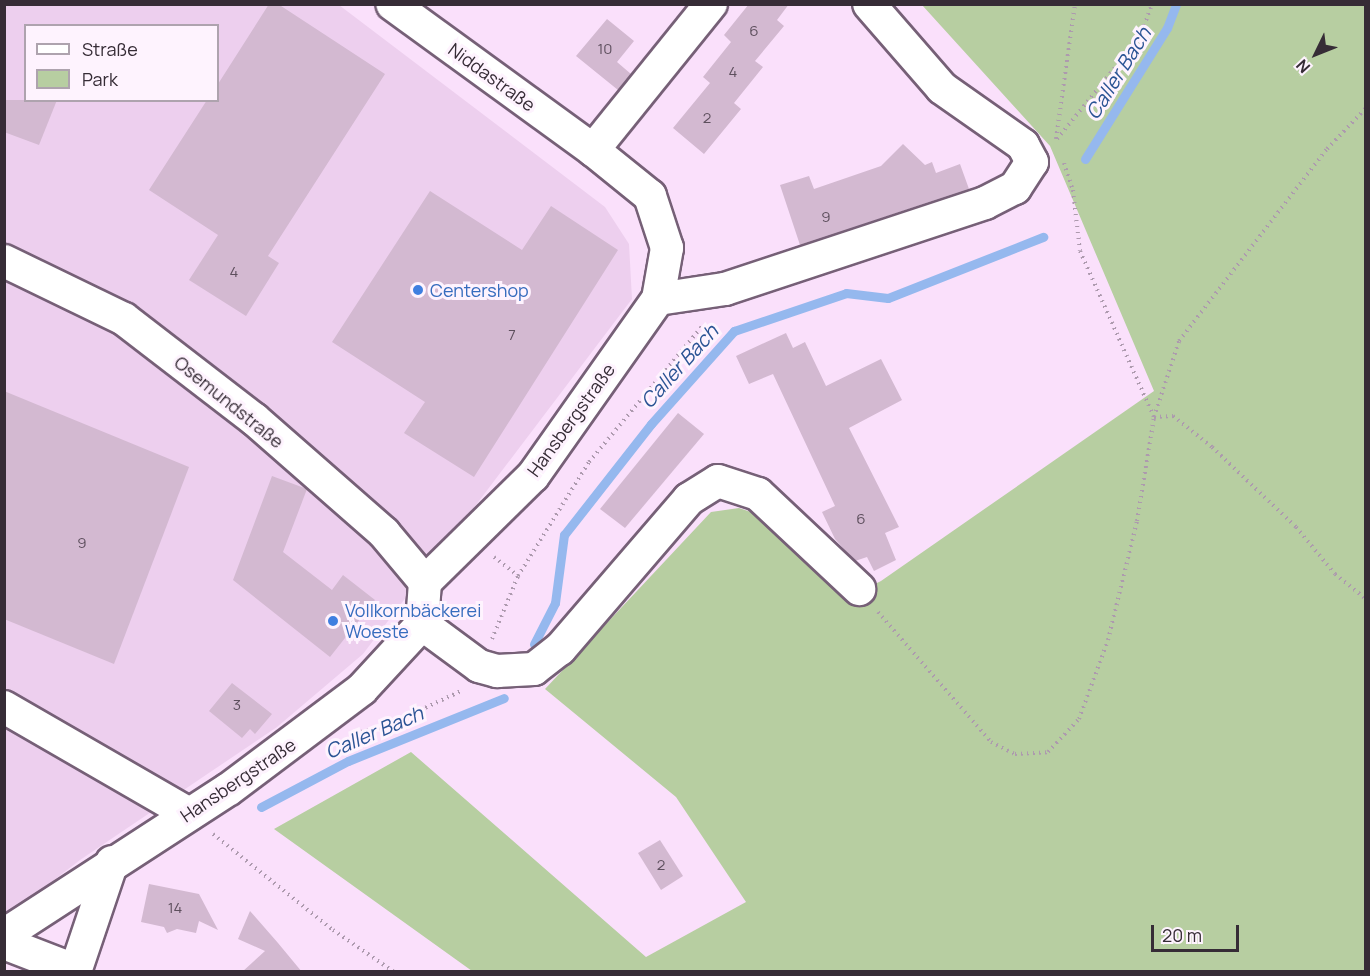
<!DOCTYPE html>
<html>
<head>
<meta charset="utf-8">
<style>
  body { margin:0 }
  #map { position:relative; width:1370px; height:976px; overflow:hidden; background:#fae0fb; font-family:Manrope,sans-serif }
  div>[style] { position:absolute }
  .built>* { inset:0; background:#edcfee }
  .green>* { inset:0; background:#b7cea1 }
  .stream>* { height:9px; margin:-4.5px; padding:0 4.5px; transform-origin:4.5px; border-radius:4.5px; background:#95b8ee }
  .building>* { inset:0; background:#d3b9d1 }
  .path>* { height:4px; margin-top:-2px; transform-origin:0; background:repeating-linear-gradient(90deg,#ad9aae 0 1.5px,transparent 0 6px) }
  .roads { filter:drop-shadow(2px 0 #766077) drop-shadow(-2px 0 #766077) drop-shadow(0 2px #766077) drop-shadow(0 -2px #766077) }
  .minor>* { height:32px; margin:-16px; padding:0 16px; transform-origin:16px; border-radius:16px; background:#fff }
  .dots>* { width:16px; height:16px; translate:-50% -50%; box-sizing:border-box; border:3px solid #fef3fe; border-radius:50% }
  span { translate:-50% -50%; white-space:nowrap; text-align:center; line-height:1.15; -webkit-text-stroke:6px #fef3fe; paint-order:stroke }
  .number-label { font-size:15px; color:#5d4f5d }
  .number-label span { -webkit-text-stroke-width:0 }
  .street-label { font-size:18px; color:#362c36 }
  .shop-label { font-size:18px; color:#366cbe }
  .left { translate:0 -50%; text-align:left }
  .water-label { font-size:20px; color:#2a5394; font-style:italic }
  .frame { position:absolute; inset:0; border:6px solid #362c36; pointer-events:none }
  .legend { position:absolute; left:24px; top:24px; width:195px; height:78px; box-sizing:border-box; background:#fef3fe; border:2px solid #aea3ae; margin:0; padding:8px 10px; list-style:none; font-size:18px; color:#362c36 }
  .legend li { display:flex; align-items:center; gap:12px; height:30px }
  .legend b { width:30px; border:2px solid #aea3ae }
  .north { position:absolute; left:1286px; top:24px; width:60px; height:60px; -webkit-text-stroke:4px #fef3fe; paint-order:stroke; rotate:227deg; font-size:16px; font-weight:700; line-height:24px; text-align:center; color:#362c36 }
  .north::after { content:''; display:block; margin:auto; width:21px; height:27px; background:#362c36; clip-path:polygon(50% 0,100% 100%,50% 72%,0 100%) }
  .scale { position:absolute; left:1151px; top:925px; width:88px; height:27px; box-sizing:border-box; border:3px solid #362c36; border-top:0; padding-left:8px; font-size:18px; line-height:21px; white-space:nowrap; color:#362c36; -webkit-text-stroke:4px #fef3fe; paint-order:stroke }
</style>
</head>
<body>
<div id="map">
  <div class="built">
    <div style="clip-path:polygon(evenodd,5px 5px,339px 5px,605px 207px,629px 244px,632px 299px,363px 654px,277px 727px,80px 860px,5px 918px,5px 5px,26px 26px,218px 26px,218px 100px,26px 100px,26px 26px)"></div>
  </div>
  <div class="green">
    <div style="clip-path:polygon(922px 5px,1365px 5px,1365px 971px,472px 971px,274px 829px,411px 752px,646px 957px,746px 902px,676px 797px,545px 689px,711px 512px,739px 508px,768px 518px,849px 597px,881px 581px,1154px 391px,1050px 146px)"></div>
  </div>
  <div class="stream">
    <div style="left:1085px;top:159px;width:155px;rotate:-58deg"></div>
    <div style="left:1167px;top:28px;width:26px;rotate:-69deg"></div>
    <div style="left:534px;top:644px;width:46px;rotate:-62.9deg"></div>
    <div style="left:555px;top:603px;width:69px;rotate:-82.5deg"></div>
    <div style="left:564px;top:535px;width:141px;rotate:-51.9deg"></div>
    <div style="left:651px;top:424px;width:125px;rotate:-48.3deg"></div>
    <div style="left:734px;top:331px;width:118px;rotate:-18.7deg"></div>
    <div style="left:846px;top:293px;width:42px;rotate:6.8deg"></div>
    <div style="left:888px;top:298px;width:167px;rotate:-21.5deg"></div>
    <div style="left:261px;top:807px;width:98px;rotate:-27.9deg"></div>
    <div style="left:348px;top:761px;width:168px;rotate:-22deg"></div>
  </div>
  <div class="building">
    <div style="clip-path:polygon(269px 4px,278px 4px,385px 74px,268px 256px,279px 263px,246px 316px,189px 280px,218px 235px,149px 190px,207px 100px,218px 100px,218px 84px)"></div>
    <div style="clip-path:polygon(749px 4px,789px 4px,777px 20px,784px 26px,755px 61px,763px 67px,734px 103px,741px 109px,704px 154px,673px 128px,710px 83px,703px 77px,731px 42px,724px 35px)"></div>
    <div style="clip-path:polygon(607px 19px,634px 41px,617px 62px,631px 74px,618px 90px,576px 56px)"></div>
    <div style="clip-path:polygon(4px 100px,57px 100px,39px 145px,4px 132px)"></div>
    <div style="clip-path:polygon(903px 144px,925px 165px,932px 162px,936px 173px,960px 164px,969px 189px,800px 245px,780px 185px,809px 176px,814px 189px,881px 166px)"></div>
    <div style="clip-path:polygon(430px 191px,522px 250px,551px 206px,618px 250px,474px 477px,404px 433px,425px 402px,332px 342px)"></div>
    <div style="clip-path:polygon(786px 333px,793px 348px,805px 342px,826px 386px,881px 359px,902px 400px,849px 428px,899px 527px,885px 533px,896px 560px,874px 571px,867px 557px,855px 561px,835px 539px,822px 512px,835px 506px,773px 374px,749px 384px,736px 356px)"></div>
    <div style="clip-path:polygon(4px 391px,189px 467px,114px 664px,4px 619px)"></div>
    <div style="clip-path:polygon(678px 413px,704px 434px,625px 528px,600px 509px)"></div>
    <div style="clip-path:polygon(272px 476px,307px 489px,283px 552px,332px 590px,343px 575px,375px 600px,330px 657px,233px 580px)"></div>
    <div style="clip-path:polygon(232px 683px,272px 714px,255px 734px,250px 729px,242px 738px,209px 711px)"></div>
    <div style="clip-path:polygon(660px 840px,683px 876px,661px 890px,638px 853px)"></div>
    <div style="clip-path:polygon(149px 884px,199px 894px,218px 930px,199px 921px,196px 933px,177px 929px,167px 933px,164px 927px,141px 922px)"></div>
    <div style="clip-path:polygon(250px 911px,278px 943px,302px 972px,242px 972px,265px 951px,238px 939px)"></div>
  </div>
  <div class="path">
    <div style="left:1056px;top:139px;width:136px;rotate:-82deg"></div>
    <div style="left:1057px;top:139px;width:132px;rotate:-50.9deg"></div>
    <div style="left:1140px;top:37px;width:35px;rotate:-70deg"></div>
    <div style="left:1064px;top:163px;width:28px;rotate:72deg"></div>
    <div style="left:1073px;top:190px;width:61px;rotate:83.5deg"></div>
    <div style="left:1080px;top:251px;width:182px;rotate:66deg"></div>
    <div style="left:1154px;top:417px;width:80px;rotate:-71.8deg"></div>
    <div style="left:1179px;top:341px;width:242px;rotate:-52.4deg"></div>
    <div style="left:1327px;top:149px;width:57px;rotate:-46.4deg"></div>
    <div style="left:494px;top:557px;width:31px;rotate:38deg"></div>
    <div style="left:518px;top:576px;width:134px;rotate:-58.1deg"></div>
    <div style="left:589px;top:462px;width:178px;rotate:-50.2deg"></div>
    <div style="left:878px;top:612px;width:172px;rotate:49deg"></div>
    <div style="left:991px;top:742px;width:27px;rotate:27deg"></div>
    <div style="left:1015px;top:754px;width:33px;rotate:-3deg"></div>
    <div style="left:1048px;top:752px;width:45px;rotate:-46.8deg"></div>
    <div style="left:1079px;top:719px;width:84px;rotate:-69.8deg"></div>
    <div style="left:1108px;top:640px;width:122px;rotate:-76.3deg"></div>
    <div style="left:1137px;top:521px;width:105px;rotate:-80.7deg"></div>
    <div style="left:1154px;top:417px;width:19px;rotate:-3deg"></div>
    <div style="left:1173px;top:416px;width:50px;rotate:38.5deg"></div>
    <div style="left:1212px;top:447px;width:116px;rotate:43.6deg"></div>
    <div style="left:1296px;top:527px;width:61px;rotate:50.3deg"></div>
    <div style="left:1335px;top:574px;width:40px;rotate:39deg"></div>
    <div style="left:492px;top:639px;width:68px;rotate:-67.6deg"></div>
    <div style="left:355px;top:733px;width:27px;rotate:-10deg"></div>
    <div style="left:382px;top:728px;width:87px;rotate:-25.1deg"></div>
    <div style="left:213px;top:834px;width:154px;rotate:38.7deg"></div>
    <div style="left:333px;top:930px;width:74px;rotate:34.5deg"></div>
  </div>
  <div class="roads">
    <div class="minor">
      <div style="left:593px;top:150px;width:188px;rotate:-51.1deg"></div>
      <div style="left:4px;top:261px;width:133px;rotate:25.8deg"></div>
      <div style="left:124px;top:319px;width:164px;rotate:37.6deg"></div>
      <div style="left:254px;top:419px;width:173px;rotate:41.2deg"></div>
      <div style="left:384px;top:533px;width:64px;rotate:50.1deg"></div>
      <div style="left:658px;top:299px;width:68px;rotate:-8.5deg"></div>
      <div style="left:725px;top:289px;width:274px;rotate:-18.3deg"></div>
      <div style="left:985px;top:203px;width:34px;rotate:-27deg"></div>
      <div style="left:1015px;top:188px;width:31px;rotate:-57deg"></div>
      <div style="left:1032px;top:162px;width:19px;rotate:-118deg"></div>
      <div style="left:1023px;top:145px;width:99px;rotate:-144.9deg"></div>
      <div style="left:942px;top:88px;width:111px;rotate:-131deg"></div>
      <div style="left:422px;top:624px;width:71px;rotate:36.4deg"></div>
      <div style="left:479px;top:666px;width:19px;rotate:16deg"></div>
      <div style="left:497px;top:671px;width:37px;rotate:-3deg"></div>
      <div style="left:534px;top:669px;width:33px;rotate:-38deg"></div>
      <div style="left:560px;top:649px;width:198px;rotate:-49.3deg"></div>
      <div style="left:689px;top:499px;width:34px;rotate:-32deg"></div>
      <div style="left:718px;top:481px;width:42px;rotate:18deg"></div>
      <div style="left:758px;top:494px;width:139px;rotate:43.2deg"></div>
      <div style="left:4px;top:707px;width:214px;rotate:30deg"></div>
      <div style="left:4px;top:935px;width:268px;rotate:-33deg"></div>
      <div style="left:229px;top:789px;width:166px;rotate:-36.9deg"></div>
      <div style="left:362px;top:689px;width:88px;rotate:-47.3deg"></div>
      <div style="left:422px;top:624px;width:42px;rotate:-85.9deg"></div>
      <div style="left:425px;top:582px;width:151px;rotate:-44.5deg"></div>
      <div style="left:533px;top:476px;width:217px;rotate:-54.8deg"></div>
      <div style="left:658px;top:299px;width:52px;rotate:-80deg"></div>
      <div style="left:667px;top:248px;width:55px;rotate:-108.1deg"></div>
      <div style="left:650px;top:196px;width:73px;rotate:-141.1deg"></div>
      <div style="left:593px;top:150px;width:248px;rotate:-144deg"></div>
      <div style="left:4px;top:943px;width:75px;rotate:21.1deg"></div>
      <div style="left:75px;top:972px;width:116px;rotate:-71.4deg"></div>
    </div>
  </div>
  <div class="dots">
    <div style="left:418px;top:290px;background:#3f7fe0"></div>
    <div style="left:333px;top:621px;background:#3f7fe0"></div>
  </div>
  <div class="number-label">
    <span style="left:754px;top:31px">6</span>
    <span style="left:605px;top:49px">10</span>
    <span style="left:733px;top:72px">4</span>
    <span style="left:707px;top:118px">2</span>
    <span style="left:826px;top:217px">9</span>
    <span style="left:234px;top:272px">4</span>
    <span style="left:512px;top:335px">7</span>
    <span style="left:861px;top:519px">6</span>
    <span style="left:82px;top:543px">9</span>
    <span style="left:237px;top:705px">3</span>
    <span style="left:661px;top:865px">2</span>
    <span style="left:175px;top:908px">14</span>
  </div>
  <div class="street-label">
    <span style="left:492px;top:77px;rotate:36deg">Niddastraße</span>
    <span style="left:229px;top:402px;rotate:39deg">Osemundstraße</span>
    <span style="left:571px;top:420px;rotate:-54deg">Hansbergstraße</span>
    <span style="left:238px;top:780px;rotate:-34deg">Hansbergstraße</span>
  </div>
  <div class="shop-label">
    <span class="left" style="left:430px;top:290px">Centershop</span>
    <span class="left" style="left:345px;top:621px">Vollkornbäckerei<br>Woeste</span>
  </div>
  <div class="water-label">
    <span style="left:1118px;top:73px;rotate:-58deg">Caller Bach</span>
    <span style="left:679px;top:366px;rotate:-48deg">Caller Bach</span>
    <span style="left:374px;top:732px;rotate:-23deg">Caller Bach</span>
  </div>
  <div class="frame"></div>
  <ul class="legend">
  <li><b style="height:8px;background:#fff"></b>Straße</li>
  <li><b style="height:16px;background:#b7cea1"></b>Park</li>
  </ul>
  <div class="north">N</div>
  <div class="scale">20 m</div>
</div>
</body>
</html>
